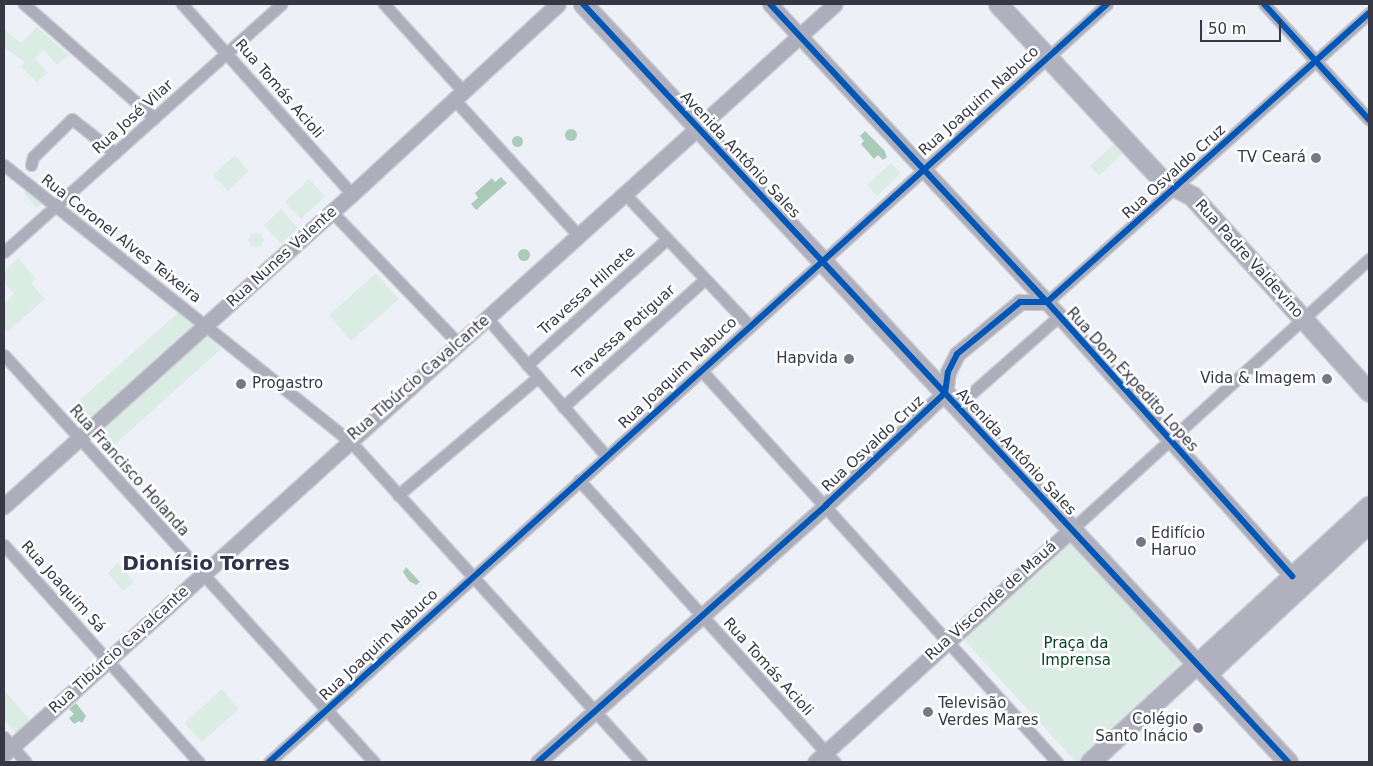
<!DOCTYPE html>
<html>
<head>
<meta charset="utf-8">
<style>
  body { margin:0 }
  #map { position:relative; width:1373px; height:766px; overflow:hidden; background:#eef0f8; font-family:"DejaVu Sans",sans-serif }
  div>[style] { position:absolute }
  .green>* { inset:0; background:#daece4 }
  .round { border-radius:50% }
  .water>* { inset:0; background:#a9cbb8 }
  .roads { filter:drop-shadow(1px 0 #caccd4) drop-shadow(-1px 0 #caccd4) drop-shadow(0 1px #caccd4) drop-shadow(0 -1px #caccd4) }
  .minor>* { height:11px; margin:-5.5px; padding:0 5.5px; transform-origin:5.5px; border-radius:5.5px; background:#adaebb }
  .tertiary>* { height:15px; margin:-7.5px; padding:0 7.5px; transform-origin:7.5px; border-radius:7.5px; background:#adaebb }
  .primary>* { height:19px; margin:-9.5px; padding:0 9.5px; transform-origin:9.5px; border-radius:9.5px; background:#b0b0be }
  .cycleway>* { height:6px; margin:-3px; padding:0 3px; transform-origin:3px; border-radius:3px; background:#0057b8 }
  .dots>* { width:14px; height:14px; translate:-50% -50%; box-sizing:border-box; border:2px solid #fff; border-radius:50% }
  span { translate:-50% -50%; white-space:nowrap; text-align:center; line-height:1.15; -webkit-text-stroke:5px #fff; paint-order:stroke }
  .street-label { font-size:15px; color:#373846 }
  .poi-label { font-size:15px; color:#373846 }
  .right { translate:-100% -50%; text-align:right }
  .left { translate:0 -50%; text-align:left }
  .park-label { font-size:15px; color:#074326 }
  .district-label { font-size:20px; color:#30314d; font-weight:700 }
  .frame { position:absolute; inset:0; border:5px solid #373846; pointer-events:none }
  .scale { position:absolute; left:1200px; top:20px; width:81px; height:22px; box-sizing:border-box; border:2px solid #373846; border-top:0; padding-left:6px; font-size:15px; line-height:18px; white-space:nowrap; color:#373846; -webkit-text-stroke:4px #fff; paint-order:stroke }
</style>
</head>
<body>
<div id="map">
  <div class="green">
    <div style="clip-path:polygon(37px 27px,69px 55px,57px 65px,44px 50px,35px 58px,48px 73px,37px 82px,21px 67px,25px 62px,4px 47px,4px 29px,21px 43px)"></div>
    <div style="clip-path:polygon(1114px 144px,1123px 153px,1099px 176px,1090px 166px)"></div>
    <div style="clip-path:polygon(235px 155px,249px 171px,228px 191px,213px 175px)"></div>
    <div style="clip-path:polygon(891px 163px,901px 173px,877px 196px,867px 185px)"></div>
    <div style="clip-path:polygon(309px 179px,325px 196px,301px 219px,285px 202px)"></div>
    <div style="clip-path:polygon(25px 191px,42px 204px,37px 208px,23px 193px)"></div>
    <div style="clip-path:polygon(281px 209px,298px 228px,281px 244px,264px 225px)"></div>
    <div class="round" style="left:249px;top:233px;width:14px;height:14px"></div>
    <div style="clip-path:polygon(18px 258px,36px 279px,31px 283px,45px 299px,7px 332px,4px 329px,4px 303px,14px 294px,4px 282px,4px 271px)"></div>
    <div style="clip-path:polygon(376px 273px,399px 299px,351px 341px,329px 315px)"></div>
    <div style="clip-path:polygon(180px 311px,196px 323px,87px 422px,72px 407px)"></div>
    <div style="clip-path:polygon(207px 334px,221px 349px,111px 448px,97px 433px)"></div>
    <div style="clip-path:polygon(1073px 538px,1189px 664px,1082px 762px,1076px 762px,962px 638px)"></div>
    <div style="clip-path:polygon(118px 563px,134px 582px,123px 591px,108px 573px)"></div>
    <div style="clip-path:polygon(222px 689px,239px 709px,202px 742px,184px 723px)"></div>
    <div style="clip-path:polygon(4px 690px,31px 721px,16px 734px,4px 720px)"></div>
  </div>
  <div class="water">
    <div class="round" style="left:565px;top:129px;width:12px;height:12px"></div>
    <div style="clip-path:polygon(865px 131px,884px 150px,887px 157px,883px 160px,878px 155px,874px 159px,861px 144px,864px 141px,860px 136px)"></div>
    <div class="round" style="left:511.5px;top:135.5px;width:11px;height:11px"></div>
    <div style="clip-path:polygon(501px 177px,507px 183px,476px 210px,471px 204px,478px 198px,475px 193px,492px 178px,495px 182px)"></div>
    <div class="round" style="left:518px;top:249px;width:12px;height:12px"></div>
    <div style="clip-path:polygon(406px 567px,420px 582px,416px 585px,409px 581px,403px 572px)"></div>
    <div style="clip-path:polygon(76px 703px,86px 716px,82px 723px,79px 721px,74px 724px,69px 718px,74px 714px,69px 709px)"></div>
  </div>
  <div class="roads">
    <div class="minor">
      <div style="left:24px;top:4px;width:173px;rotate:41.2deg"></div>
      <div style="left:182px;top:4px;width:255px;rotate:48.2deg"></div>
      <div style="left:384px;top:4px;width:116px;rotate:47.8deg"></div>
      <div style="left:1264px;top:4px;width:156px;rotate:47.8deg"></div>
      <div style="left:453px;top:98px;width:185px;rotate:47.6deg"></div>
      <div style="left:4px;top:165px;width:441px;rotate:38.6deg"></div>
      <div style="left:349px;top:440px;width:435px;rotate:47.8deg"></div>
      <div style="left:31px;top:165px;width:8px;rotate:-76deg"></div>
      <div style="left:33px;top:157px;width:54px;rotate:-44.3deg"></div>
      <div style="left:72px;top:119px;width:55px;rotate:38.3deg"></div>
      <div style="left:624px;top:193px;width:182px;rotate:46.6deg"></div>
      <div style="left:332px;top:212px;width:182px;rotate:46.1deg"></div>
      <div style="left:4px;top:252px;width:372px;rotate:-41.8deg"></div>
      <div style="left:1047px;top:302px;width:433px;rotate:-41.9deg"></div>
      <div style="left:487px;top:318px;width:182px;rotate:49.2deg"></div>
      <div style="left:4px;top:355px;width:550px;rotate:47.73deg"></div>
      <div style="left:527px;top:365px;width:188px;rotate:-42deg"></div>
      <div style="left:701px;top:370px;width:530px;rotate:47.76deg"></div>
      <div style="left:957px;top:406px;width:136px;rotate:-41.4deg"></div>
      <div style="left:563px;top:407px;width:191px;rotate:-42deg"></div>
      <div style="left:579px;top:480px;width:381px;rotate:47.8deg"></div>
      <div style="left:398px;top:495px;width:183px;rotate:-40.1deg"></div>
      <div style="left:1071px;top:530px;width:403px;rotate:-42.3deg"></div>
      <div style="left:4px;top:545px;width:292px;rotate:48.1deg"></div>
      <div style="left:4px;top:737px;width:33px;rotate:49deg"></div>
      <div style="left:269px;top:762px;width:1130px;rotate:-42.13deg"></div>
    </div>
    <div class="tertiary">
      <div style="left:770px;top:4px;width:407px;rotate:47.1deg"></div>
      <div style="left:1047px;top:302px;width:368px;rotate:48.2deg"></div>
      <div style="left:4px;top:506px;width:467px;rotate:-41.9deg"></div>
      <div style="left:352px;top:194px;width:280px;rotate:-42.7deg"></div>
      <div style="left:4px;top:754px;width:1119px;rotate:-42.07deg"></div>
      <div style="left:538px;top:762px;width:386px;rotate:-41.7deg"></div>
      <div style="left:826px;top:505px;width:163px;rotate:-43.3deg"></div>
      <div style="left:945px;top:393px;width:21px;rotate:-82deg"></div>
      <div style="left:948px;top:372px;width:20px;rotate:-63deg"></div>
      <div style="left:957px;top:354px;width:82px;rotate:-39.5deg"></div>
      <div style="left:1020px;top:302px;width:27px"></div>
      <div style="left:815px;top:762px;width:345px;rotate:-42.2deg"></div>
    </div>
    <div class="primary">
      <div style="left:583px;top:4px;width:1035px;rotate:47.07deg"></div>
      <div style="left:998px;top:4px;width:242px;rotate:47deg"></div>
      <div style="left:1163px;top:181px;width:33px;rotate:27deg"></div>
      <div style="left:1192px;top:196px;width:264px;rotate:47.9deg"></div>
      <div style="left:1208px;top:673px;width:220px;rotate:-43deg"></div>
      <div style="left:1090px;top:762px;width:379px;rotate:-42.6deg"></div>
    </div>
  </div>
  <div class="cycleway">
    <div style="left:583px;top:4px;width:1035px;rotate:47.07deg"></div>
    <div style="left:770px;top:4px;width:407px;rotate:47.1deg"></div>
    <div style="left:1047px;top:302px;width:368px;rotate:48.2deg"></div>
    <div style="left:1264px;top:4px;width:156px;rotate:47.8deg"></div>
    <div style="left:1047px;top:302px;width:433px;rotate:-41.9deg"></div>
    <div style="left:269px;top:762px;width:1130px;rotate:-42.13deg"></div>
    <div style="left:538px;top:762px;width:386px;rotate:-41.7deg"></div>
    <div style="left:826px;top:505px;width:163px;rotate:-43.3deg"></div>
    <div style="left:945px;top:393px;width:21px;rotate:-82deg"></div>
    <div style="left:948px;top:372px;width:20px;rotate:-63deg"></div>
    <div style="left:957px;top:354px;width:82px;rotate:-39.5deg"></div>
    <div style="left:1020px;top:302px;width:27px"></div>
  </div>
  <div class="dots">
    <div style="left:1316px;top:158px;background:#777884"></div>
    <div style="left:849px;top:359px;background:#777884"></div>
    <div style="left:1327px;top:379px;background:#777884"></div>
    <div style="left:241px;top:384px;background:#777884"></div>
    <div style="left:1141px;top:542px;background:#777884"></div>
    <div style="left:928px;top:712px;background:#777884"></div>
    <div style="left:1198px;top:728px;background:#777884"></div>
  </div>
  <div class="street-label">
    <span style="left:279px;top:89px;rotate:49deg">Rua Tomás Acioli</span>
    <span style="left:979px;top:101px;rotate:-42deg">Rua Joaquim Nabuco</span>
    <span style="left:133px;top:117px;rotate:-42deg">Rua José Vilar</span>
    <span style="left:740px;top:155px;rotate:47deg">Avenida Antônio Sales</span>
    <span style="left:1174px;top:172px;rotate:-42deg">Rua Osvaldo Cruz</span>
    <span style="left:121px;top:239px;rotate:38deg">Rua Coronel Alves Teixeira</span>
    <span style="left:282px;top:257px;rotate:-42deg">Rua Nunes Valente</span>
    <span style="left:1249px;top:259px;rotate:48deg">Rua Padre Valdevino</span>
    <span style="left:587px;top:291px;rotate:-42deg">Travessa Hilnete</span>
    <span style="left:624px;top:332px;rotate:-42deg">Travessa Potiguar</span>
    <span style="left:678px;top:373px;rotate:-43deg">Rua Joaquim Nabuco</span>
    <span style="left:419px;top:378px;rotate:-41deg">Rua Tibúrcio Cavalcante</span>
    <span style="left:1132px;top:380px;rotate:48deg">Rua Dom Expedito Lopes</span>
    <span style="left:873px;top:444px;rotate:-43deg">Rua Osvaldo Cruz</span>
    <span style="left:1016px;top:452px;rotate:47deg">Avenida Antônio Sales</span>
    <span style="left:129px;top:471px;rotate:48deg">Rua Francisco Holanda</span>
    <span style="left:63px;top:587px;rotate:48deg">Rua Joaquim Sá</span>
    <span style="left:991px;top:601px;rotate:-42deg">Rua Visconde de Mauá</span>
    <span style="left:379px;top:645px;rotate:-43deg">Rua Joaquim Nabuco</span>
    <span style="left:119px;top:650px;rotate:-42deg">Rua Tibúrcio Cavalcante</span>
    <span style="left:768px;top:667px;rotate:48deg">Rua Tomás Acioli</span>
  </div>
  <div class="poi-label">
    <span class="right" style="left:1306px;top:158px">TV Ceará</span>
    <span class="right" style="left:838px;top:359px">Hapvida</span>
    <span class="right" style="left:1316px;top:379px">Vida &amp; Imagem</span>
    <span class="left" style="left:252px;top:384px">Progastro</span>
    <span class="left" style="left:1151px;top:542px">Edifício<br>Haruo</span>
    <span class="left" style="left:938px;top:712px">Televisão<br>Verdes Mares</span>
    <span class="right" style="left:1188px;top:728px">Colégio<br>Santo Inácio</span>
  </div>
  <div class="park-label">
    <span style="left:1076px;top:652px">Praça da<br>Imprensa</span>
  </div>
  <div class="district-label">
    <span style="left:206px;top:563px">Dionísio Torres</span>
  </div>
  <div class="frame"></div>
  <div class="scale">50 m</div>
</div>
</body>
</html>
